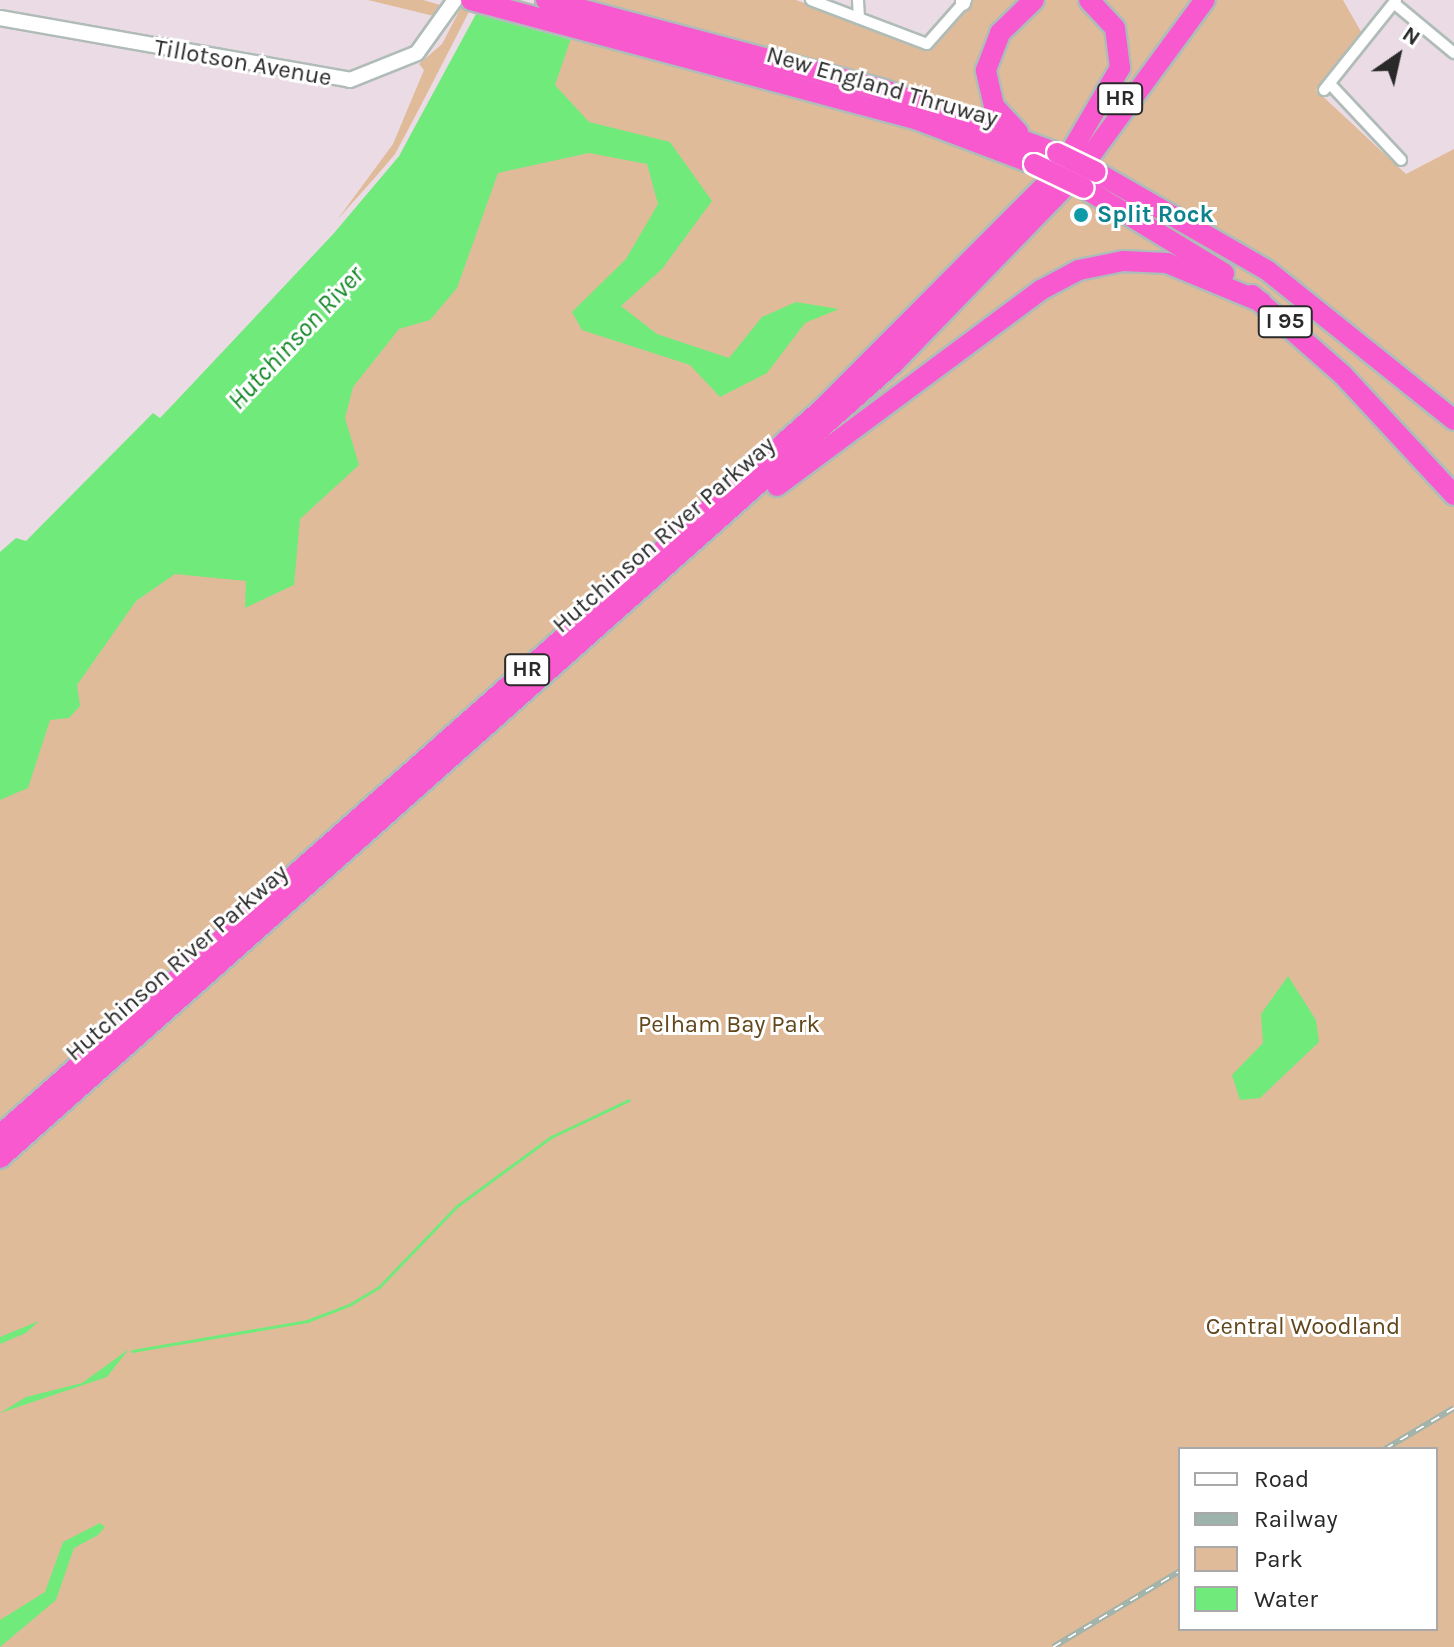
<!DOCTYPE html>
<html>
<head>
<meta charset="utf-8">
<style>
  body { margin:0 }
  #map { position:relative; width:1454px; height:1647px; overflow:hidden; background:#ebdbe5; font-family:Karla,sans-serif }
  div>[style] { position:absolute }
  .green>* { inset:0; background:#e0bb99 }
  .water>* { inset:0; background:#71ea7c }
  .pier>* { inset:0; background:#ebdbe5 }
  .stream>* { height:3px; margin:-1.5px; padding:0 1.5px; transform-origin:1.5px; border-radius:1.5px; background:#71ea7c }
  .roads { filter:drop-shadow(2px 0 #afbcb7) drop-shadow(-2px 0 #afbcb7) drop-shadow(0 2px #afbcb7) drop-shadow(0 -2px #afbcb7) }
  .minor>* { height:10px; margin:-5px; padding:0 5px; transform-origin:5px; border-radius:5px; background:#fff }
  .tertiary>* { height:14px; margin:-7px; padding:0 7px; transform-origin:7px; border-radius:7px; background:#fff }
  .motorway>* { height:20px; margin:-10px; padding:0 10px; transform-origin:10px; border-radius:10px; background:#f859cf }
  .rail>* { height:6px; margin-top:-3px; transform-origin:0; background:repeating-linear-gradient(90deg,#fff 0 9px,#9eb3ac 0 18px); box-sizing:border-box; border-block:2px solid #9eb3ac }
  .bridges { filter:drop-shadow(2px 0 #fff) drop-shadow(-2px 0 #fff) drop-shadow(0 2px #fff) drop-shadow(0 -2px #fff) }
  .motorway-bridge>* { height:20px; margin:-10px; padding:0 10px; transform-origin:10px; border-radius:10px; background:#f859cf }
  .dots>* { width:22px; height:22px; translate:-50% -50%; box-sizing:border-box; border:4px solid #fff; border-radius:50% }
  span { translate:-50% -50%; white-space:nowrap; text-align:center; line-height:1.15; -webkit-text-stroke:6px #fff; paint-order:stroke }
  .shield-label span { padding:2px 6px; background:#fff; border:2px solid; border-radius:6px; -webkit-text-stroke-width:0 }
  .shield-label { font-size:22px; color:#292929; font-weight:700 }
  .street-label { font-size:24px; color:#292929 }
  .culture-label { font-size:24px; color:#0d838f; font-weight:700 }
  .left { translate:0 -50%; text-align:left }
  .park-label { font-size:24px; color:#62471c }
  .water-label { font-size:26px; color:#128726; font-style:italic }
  .legend { position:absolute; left:1178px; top:1447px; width:260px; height:184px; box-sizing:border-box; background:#fff; border:2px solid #a9a9a9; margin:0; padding:10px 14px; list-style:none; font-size:24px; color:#292929 }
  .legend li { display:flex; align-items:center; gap:16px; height:40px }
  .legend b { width:40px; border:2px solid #a9a9a9 }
  .north { position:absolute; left:1358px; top:16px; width:80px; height:80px; -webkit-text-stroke:6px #fff; paint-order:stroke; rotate:34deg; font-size:22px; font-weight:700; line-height:32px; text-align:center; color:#292929 }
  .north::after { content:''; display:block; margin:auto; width:28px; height:36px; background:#292929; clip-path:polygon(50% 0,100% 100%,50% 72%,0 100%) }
</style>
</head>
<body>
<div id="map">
  <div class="green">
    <div style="clip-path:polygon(368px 0,423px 0,444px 6px,438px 17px)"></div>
    <div style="clip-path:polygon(465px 0,472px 0,467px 20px,395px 154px,318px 246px,393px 144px,424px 70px,419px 64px,442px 44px)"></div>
    <div style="clip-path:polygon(evenodd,584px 0,796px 0,924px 48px,970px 0,1343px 0,1364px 37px,1316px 90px,1406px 174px,1454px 149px,1454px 1647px,0 1647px,0 726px,554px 85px,584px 0,1180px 1449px,1436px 1449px,1436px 1629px,1180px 1629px,1180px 1449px)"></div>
  </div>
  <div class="water">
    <div style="clip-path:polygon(479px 0,584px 0,555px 85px,589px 122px,670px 142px,712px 201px,662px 269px,621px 306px,657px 334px,729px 358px,762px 317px,796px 302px,839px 309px,805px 323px,767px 373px,720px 397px,690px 365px,582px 330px,572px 312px,626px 259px,658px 204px,647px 164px,589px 153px,498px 173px,457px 288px,430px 320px,399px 329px,353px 387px,345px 418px,359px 465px,300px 519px,294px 585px,245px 608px,246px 581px,175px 574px,136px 601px,77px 685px,80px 706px,69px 718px,50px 720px,28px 788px,0 800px,0 552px,16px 538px,26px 541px,153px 413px,160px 418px,333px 234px,399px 156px)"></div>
    <div style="clip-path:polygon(1288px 976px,1316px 1020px,1319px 1042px,1260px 1098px,1240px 1100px,1232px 1075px,1263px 1043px,1261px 1014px)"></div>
    <div style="clip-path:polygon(39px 1321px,26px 1333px,0 1344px,0 1337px)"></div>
    <div style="clip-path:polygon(129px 1349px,107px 1377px,0 1413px,26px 1397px,82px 1383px)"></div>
    <div style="clip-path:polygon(100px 1523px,105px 1527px,98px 1535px,74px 1548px,56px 1600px,0 1647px,0 1620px,45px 1592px,63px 1542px)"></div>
  </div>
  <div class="pier">
    <div style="clip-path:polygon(475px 0,588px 0,572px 40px,476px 14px,399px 156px,333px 234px,160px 418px,396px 154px)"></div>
  </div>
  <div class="stream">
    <div style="left:132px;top:1351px;width:178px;rotate:-9.7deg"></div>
    <div style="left:307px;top:1321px;width:45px;rotate:-20.9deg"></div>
    <div style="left:349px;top:1305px;width:35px;rotate:-31deg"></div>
    <div style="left:379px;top:1287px;width:112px;rotate:-46.1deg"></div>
    <div style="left:457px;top:1206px;width:117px;rotate:-36.3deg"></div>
    <div style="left:551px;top:1137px;width:86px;rotate:-25.4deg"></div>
  </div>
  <div class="roads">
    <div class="minor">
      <div style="left:811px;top:0;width:124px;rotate:20.8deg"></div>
      <div style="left:927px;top:44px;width:59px;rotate:-48.4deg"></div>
      <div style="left:858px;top:0;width:18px;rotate:87deg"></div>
      <div style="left:1395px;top:4px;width:77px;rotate:39.7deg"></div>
      <div style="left:1330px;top:84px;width:104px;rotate:46.9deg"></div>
      <div style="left:1324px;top:90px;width:115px;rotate:-51.3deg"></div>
    </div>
    <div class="tertiary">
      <div style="left:963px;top:0;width:3px;rotate:90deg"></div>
      <div style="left:0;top:18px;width:355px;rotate:10deg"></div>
      <div style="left:350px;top:80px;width:72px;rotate:-21.9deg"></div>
      <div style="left:417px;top:53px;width:65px;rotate:-54.4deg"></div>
    </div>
    <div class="motorway">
      <div style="left:471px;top:0;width:460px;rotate:15deg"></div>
      <div style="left:915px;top:119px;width:127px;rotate:20.7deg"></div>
      <div style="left:546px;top:0;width:350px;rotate:14.9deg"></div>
      <div style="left:884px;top:90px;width:184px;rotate:20deg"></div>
      <div style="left:1018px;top:132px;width:35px;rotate:-133deg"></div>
      <div style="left:994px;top:106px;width:37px;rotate:-103deg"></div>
      <div style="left:986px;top:70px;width:40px;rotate:-69deg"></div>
      <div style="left:1000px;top:33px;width:47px;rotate:-44.1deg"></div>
      <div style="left:1059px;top:172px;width:121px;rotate:-59.6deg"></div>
      <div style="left:1120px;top:68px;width:40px;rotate:-97.1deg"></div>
      <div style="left:1115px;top:28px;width:38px;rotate:-133deg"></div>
      <div style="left:1096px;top:172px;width:198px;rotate:29.9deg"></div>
      <div style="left:1268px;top:271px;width:238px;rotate:38.7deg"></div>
      <div style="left:1084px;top:188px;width:164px;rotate:31.3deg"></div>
      <div style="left:1252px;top:295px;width:120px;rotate:41.3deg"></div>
      <div style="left:1342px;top:374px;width:165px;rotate:47.2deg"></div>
      <div style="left:777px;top:486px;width:329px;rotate:-36.6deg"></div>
      <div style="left:1041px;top:290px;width:43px;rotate:-27.8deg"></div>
      <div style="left:1079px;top:270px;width:45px;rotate:-11.6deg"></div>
      <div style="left:1123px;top:261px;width:44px;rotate:2.6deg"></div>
      <div style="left:1167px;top:263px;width:102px;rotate:22.5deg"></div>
      <div style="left:0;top:1135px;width:1095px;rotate:-41.45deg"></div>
      <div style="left:821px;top:410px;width:349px;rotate:-45.1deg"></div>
      <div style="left:0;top:1158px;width:1195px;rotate:-41.64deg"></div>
      <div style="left:893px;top:364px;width:264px;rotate:-45.9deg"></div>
      <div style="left:1077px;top:174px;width:216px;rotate:-53.7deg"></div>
    </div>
  </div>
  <div class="rail">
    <div style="left:1385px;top:1449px;width:80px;rotate:-30.7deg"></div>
    <div style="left:1053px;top:1647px;width:148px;rotate:-30.9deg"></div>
  </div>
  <div class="bridges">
    <div class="motorway-bridge">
      <div style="left:1057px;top:153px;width:43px;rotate:26deg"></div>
      <div style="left:1034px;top:164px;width:55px;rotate:25.6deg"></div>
    </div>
  </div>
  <div class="dots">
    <div style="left:1081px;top:215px;background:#0f9aa8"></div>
  </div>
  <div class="shield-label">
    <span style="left:1120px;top:99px">HR</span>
    <span style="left:1285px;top:322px">I 95</span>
    <span style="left:527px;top:670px">HR</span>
  </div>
  <div class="street-label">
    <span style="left:243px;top:63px;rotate:10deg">Tillotson Avenue</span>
    <span style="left:882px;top:87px;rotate:16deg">New England Thruway</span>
    <span style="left:664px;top:535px;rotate:-41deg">Hutchinson River Parkway</span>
    <span style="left:177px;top:963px;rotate:-41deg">Hutchinson River Parkway</span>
  </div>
  <div class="culture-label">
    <span class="left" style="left:1097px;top:215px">Split Rock</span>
  </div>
  <div class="park-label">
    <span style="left:729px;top:1025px">Pelham Bay Park</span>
    <span style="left:1303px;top:1327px">Central Woodland</span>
  </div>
  <div class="water-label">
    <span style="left:296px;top:338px;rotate:-47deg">Hutchinson River</span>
  </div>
  <ul class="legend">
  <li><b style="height:10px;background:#fff"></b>Road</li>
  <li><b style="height:10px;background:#9eb3ac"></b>Railway</li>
  <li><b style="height:22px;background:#e0bb99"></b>Park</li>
  <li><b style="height:22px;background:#71ea7c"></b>Water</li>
  </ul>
  <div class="north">N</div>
</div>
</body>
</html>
